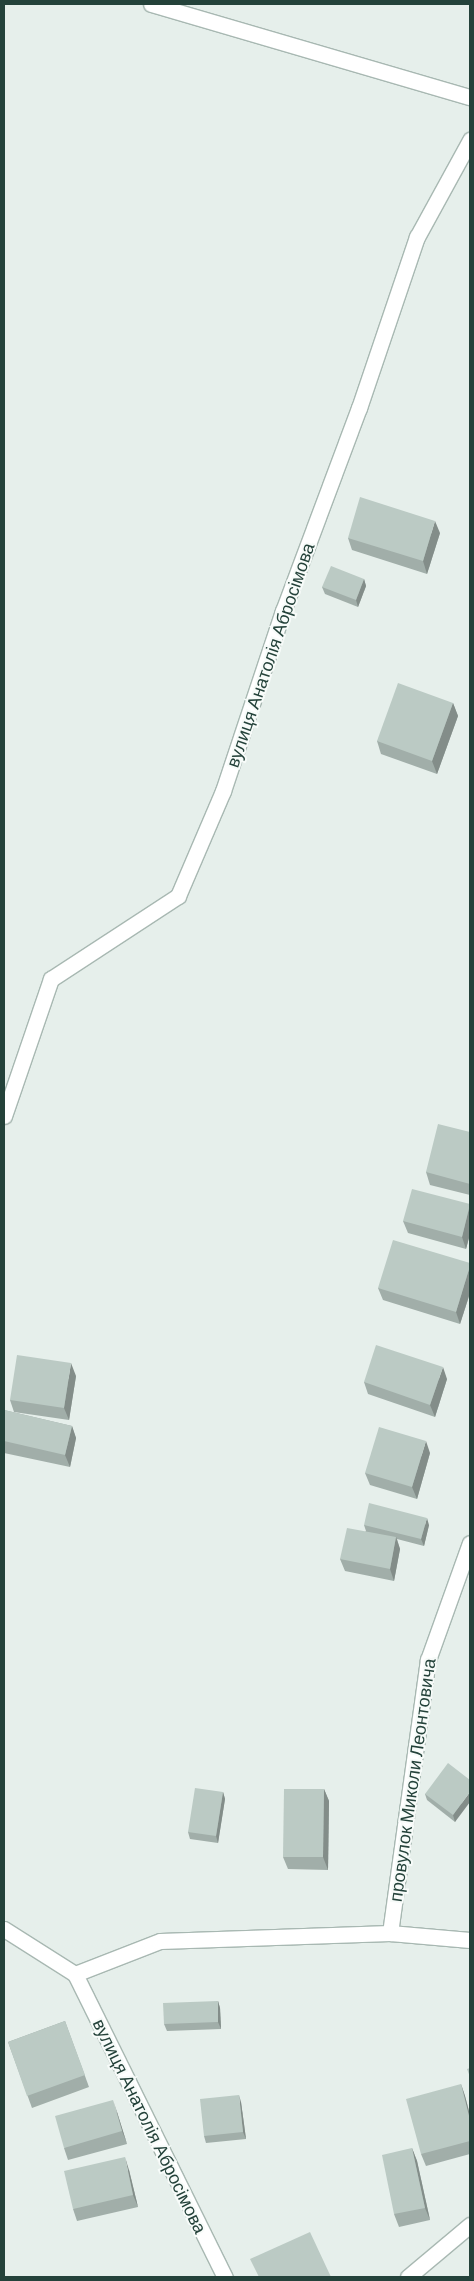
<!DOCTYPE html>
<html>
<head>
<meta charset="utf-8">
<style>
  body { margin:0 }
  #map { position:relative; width:474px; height:2281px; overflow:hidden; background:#e6efeb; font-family:Barlow,sans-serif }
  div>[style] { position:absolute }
  .roads { filter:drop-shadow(1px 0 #a8b8b2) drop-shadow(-1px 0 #a8b8b2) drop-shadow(0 1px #a8b8b2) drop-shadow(0 -1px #a8b8b2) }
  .street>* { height:15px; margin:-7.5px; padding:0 7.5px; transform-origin:7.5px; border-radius:7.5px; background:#fff }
  .wall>* { inset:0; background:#a1aea9 }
  .shaded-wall>* { inset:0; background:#838d89 }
  .building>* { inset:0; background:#bbcac4 }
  span { translate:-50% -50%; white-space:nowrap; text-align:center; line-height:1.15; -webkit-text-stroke:4px #f7fbf9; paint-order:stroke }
  .street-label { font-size:18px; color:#24423a }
  .frame { position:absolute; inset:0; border:5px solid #24423a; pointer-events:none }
</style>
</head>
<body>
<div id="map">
  <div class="roads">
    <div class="street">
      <div style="left:151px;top:4px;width:332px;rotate:16.3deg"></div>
      <div style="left:4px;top:1116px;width:145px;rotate:-71.1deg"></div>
      <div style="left:51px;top:979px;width:152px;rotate:-33.2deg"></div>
      <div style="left:178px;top:896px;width:114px;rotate:-66.8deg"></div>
      <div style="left:223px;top:791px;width:190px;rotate:-71.6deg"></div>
      <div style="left:283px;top:611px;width:217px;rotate:-69.5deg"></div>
      <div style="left:359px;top:408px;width:181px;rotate:-71.3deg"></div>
      <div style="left:417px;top:237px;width:111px;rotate:-61.3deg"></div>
      <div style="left:4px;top:1929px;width:84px;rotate:32.4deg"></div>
      <div style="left:390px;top:1933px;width:276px;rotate:-82.1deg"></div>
      <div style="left:428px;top:1660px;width:124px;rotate:-70.3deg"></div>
      <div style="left:75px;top:1974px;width:91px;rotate:-21.2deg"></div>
      <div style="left:160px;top:1941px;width:230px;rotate:-2deg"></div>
      <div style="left:390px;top:1933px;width:80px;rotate:5deg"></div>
      <div style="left:75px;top:1974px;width:338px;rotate:63.7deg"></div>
      <div style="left:408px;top:2277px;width:81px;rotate:-40deg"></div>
    </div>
  </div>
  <div class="wall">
    <div style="clip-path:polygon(440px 533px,427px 574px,352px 550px,348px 538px)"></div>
    <div style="clip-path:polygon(364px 579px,366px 586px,358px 607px,325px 594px,322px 587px)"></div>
    <div style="clip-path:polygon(453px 703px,458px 716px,437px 774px,381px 754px,377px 741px)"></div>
    <div style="clip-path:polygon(470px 1132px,470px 1195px,430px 1185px,426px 1172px)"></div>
    <div style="clip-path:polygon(470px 1204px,470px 1234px,466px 1249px,408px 1233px,403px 1221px)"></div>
    <div style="clip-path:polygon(470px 1263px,470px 1293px,460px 1324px,383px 1300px,378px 1288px)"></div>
    <div style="clip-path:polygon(76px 1376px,69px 1420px,14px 1412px,10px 1400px)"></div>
    <div style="clip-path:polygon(447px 1379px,435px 1417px,368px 1394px,364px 1382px)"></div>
    <div style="clip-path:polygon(4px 1410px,72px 1426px,76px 1438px,70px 1467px,4px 1453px)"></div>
    <div style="clip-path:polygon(430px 1453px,417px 1499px,370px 1485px,365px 1473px)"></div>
    <div style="clip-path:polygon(364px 1525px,429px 1525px,424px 1546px,397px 1539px,400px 1549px,394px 1581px,345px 1571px,340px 1559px,366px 1531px)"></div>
    <div style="clip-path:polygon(470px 1780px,455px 1822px,427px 1800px,425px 1794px)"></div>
    <div style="clip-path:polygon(324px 1789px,329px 1801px,328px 1870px,288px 1869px,283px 1857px)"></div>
    <div style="clip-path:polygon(223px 1792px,225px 1799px,218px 1843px,190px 1839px,188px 1832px)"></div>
    <div style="clip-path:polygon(218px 2001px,220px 2008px,221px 2029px,167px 2031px,164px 2024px)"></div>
    <div style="clip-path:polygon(65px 2021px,89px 2087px,32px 2108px,8px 2042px)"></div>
    <div style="clip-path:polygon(461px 2084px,465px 2096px,470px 2115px,470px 2154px,426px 2166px,421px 2154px)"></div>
    <div style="clip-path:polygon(241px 2102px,246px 2139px,206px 2143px,204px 2136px)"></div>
    <div style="clip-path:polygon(117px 2112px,127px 2144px,68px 2160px,64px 2148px)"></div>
    <div style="clip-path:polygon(412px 2148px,417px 2161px,430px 2220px,399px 2227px,394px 2214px)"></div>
    <div style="clip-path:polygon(129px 2170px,138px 2207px,77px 2221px,73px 2209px)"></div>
  </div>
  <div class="shaded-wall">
    <div style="clip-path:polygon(435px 521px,440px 533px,427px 574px,423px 561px)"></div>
    <div style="clip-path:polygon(364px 579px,366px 586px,358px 607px,356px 600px)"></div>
    <div style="clip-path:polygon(453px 703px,458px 716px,437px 774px,432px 761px)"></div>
    <div style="clip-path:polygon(470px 1205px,470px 1234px,466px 1249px,462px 1237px)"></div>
    <div style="clip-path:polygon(470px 1266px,470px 1293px,460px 1324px,456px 1312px)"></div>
    <div style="clip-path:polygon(71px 1363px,76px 1376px,69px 1420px,64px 1408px)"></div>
    <div style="clip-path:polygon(443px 1367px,447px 1379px,435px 1417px,430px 1405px)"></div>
    <div style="clip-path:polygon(72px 1426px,76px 1438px,70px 1467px,65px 1455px)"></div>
    <div style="clip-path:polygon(426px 1441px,430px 1453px,417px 1499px,412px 1487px)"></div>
    <div style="clip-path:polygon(4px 1493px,5px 1497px,4px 1507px)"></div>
    <div style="clip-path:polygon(427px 1518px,429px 1525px,424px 1546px,421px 1539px)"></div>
    <div style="clip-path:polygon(396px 1537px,400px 1549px,394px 1581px,390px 1569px)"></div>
    <div style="clip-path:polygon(324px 1789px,329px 1801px,328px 1870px,323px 1857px)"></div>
    <div style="clip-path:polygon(223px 1792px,225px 1799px,218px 1843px,216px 1836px)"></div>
    <div style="clip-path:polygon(470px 1792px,470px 1802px,455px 1822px,453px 1815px)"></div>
    <div style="clip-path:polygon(218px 2001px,220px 2008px,221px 2029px,218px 2022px)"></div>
    <div style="clip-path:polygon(461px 2084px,465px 2096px,470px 2115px,470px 2120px)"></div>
    <div style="clip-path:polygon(239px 2095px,241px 2102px,246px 2139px,243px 2132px)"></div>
    <div style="clip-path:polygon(113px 2100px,117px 2112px,127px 2144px,122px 2131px)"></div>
    <div style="clip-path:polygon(412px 2148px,417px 2161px,430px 2220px,425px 2208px)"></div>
    <div style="clip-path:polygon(125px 2157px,129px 2170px,138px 2207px,133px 2195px)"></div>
  </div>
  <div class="building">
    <div style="clip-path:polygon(360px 497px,435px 521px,423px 561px,348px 538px)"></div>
    <div style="clip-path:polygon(331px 566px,364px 579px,356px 600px,322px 587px)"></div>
    <div style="clip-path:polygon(398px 683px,453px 703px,432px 761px,377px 741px)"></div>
    <div style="clip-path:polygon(438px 1124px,470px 1132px,470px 1184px,426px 1172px)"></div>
    <div style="clip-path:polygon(412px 1189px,470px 1204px,462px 1237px,403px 1221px)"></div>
    <div style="clip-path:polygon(393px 1240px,470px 1263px,470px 1266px,456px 1312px,378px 1288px)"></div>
    <div style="clip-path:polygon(376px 1345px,443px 1367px,430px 1405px,364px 1382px)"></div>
    <div style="clip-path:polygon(17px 1355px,71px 1363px,64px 1408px,10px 1400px)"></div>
    <div style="clip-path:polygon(4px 1410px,72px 1426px,65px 1455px,4px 1441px)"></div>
    <div style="clip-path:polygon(379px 1427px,426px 1441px,412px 1487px,365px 1473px)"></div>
    <div style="clip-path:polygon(369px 1503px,427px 1518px,421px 1539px,364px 1525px)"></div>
    <div style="clip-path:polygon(347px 1528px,396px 1537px,390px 1569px,340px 1559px)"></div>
    <div style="clip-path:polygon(448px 1763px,470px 1780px,470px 1792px,453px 1815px,425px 1794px)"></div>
    <div style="clip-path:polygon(195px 1788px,223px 1792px,216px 1836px,188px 1832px)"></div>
    <div style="clip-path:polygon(284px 1789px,324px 1789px,323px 1857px,283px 1857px)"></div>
    <div style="clip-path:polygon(218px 2001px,218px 2022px,164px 2024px,163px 2003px)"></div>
    <div style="clip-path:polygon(65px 2021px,85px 2075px,27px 2096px,8px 2042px)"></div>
    <div style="clip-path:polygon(470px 2068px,470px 2077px,467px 2069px)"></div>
    <div style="clip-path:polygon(461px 2084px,470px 2120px,470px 2141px,421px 2154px,406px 2099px)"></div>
    <div style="clip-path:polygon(239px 2095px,243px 2132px,204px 2136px,200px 2099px)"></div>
    <div style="clip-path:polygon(113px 2100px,122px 2131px,64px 2148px,55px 2116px)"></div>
    <div style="clip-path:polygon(412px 2148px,425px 2208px,394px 2214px,382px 2155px)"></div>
    <div style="clip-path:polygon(125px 2157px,133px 2195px,73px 2209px,64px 2171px)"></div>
    <div style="clip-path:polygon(310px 2232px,331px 2277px,259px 2277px,250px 2259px)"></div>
  </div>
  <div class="street-label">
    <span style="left:270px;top:655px;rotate:-71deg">вулиця Анатолія Абросімова</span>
    <span style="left:412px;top:1780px;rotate:-82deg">провулок Миколи Леонтовича</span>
    <span style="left:150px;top:2126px;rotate:64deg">вулиця Анатолія Абросімова</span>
  </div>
  <div class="frame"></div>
</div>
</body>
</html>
